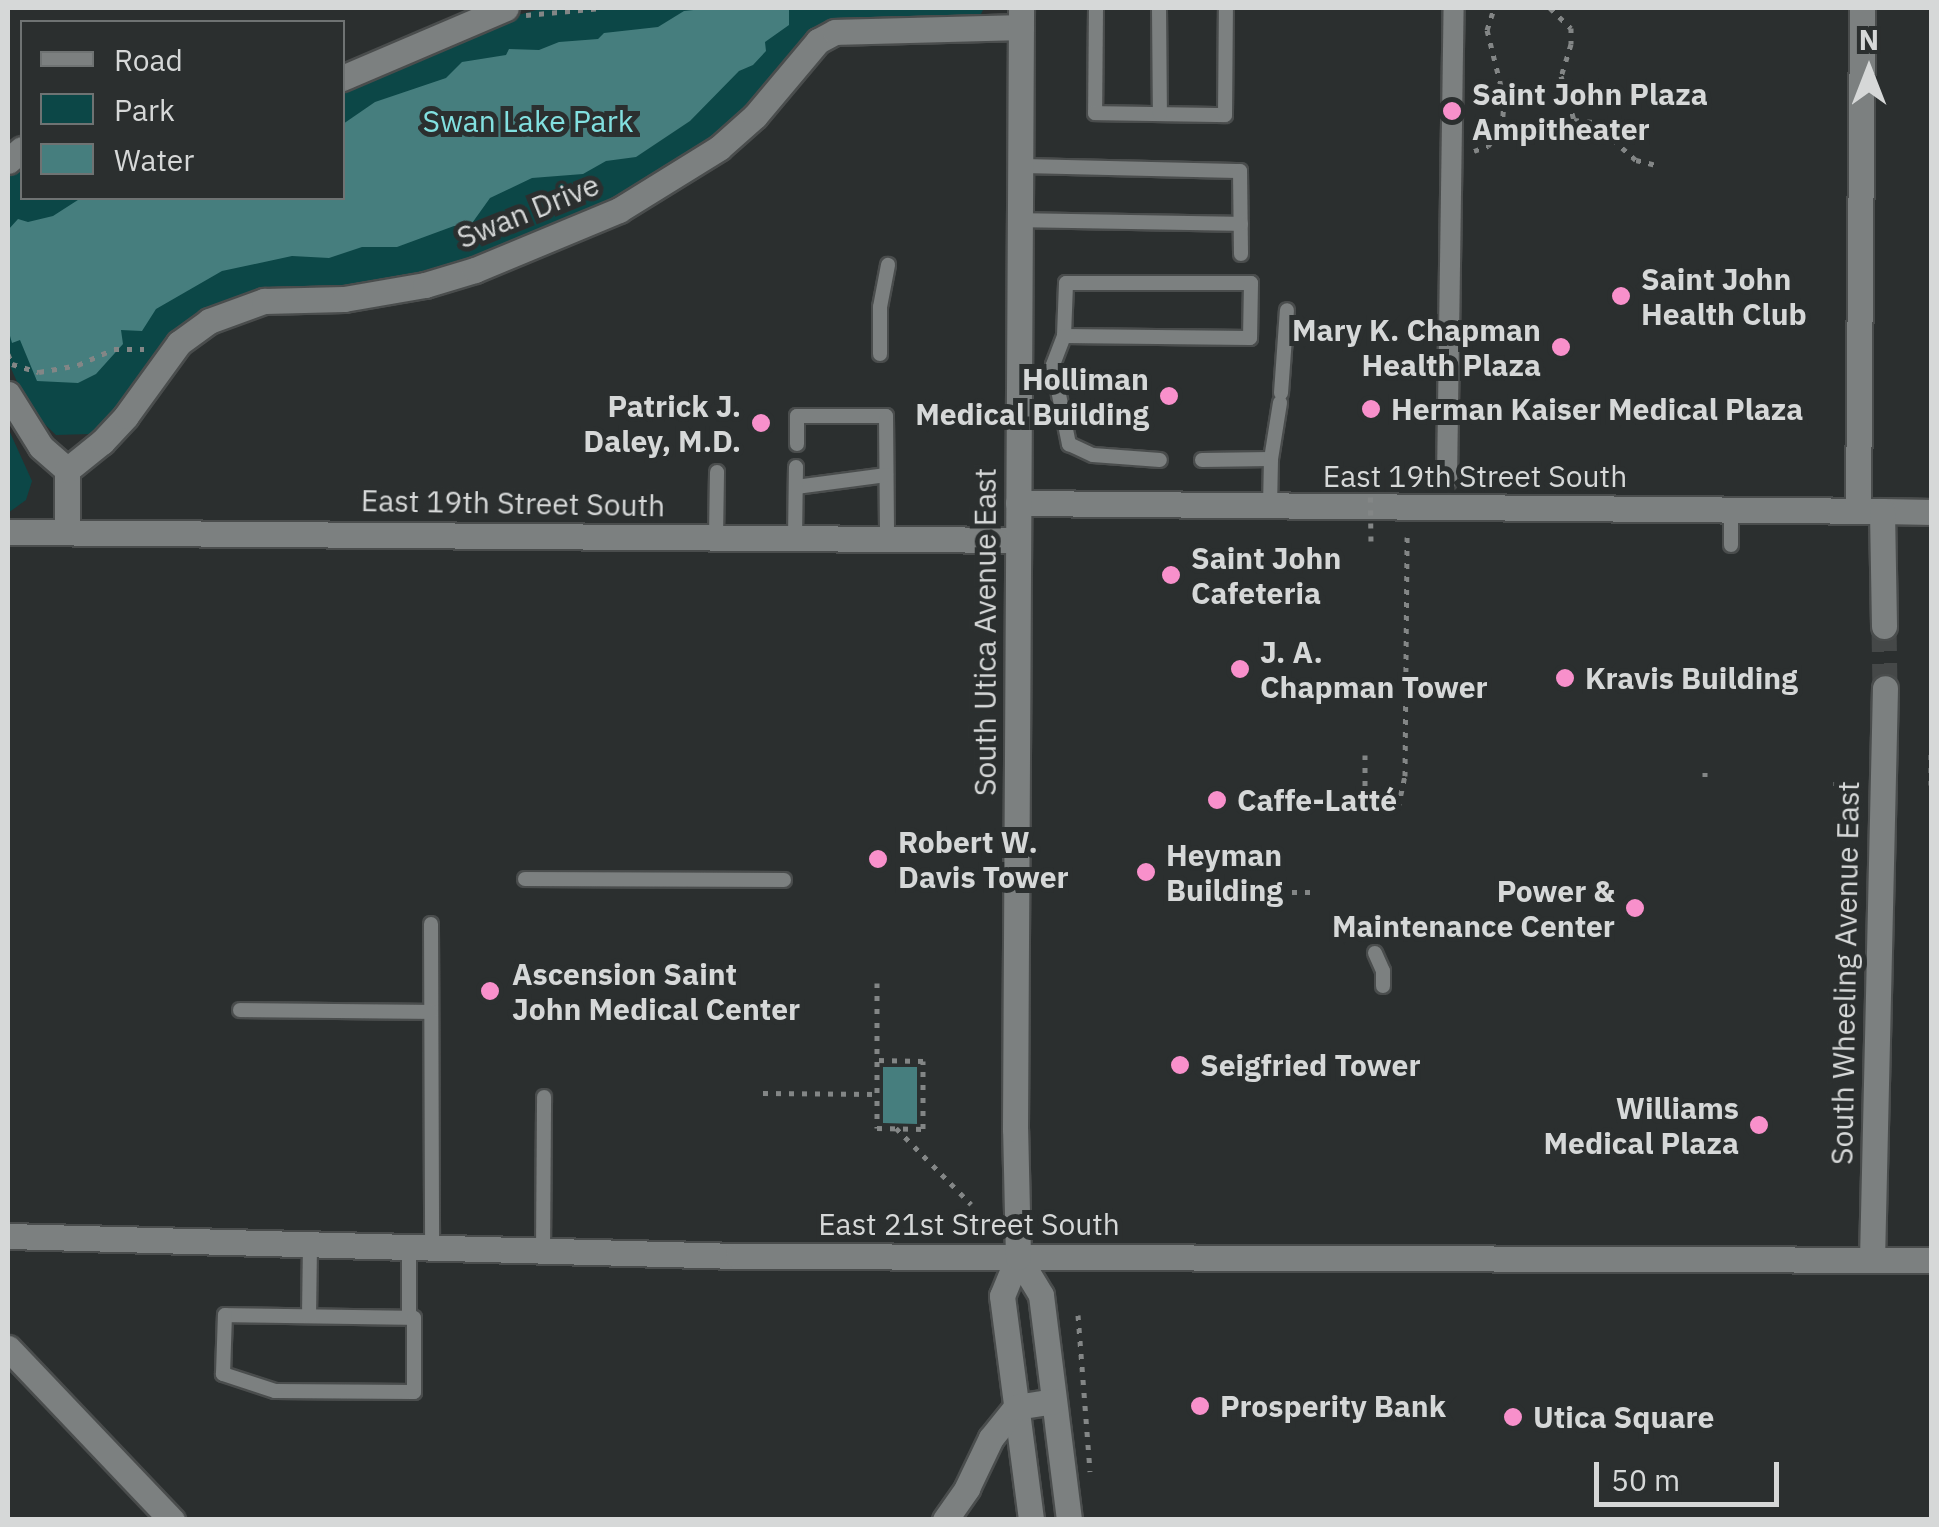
<!DOCTYPE html>
<html>
<head>
<meta charset="utf-8">
<style>
  body { margin:0 }
  #map { position:relative; width:1939px; height:1527px; overflow:hidden; background:#2b2f2f; font-family:"IBM Plex Sans",sans-serif }
  div>[style] { position:absolute }
  .green>* { inset:0; background:#0c4747 }
  .water>* { inset:0; background:#467e7e }
  .tertiary-tunnel>* { height:25px; margin-top:-12.5px; transform-origin:0; background:repeating-linear-gradient(90deg,#454848 0 25px,transparent 0 37px) }
  .path>* { height:5px; margin-top:-2.5px; transform-origin:0; background:repeating-linear-gradient(90deg,#838686 0 5px,transparent 0 13px) }
  .roads { filter:drop-shadow(2px 0 #4a4d4d) drop-shadow(-2px 0 #4a4d4d) drop-shadow(0 2px #4a4d4d) drop-shadow(0 -2px #4a4d4d) }
  .service>* { height:14px; margin:-7px; padding:0 7px; transform-origin:7px; border-radius:7px; background:#7c8080 }
  .pedestrian>* { height:20px; margin:-10px; padding:0 10px; transform-origin:10px; border-radius:10px; background:#7c8080 }
  .minor>* { height:25px; margin:-12.5px; padding:0 12.5px; transform-origin:12.5px; border-radius:12.5px; background:#7c8080 }
  .tertiary>* { height:25px; margin:-12.5px; padding:0 12.5px; transform-origin:12.5px; border-radius:12.5px; background:#7c8080 }
  .secondary>* { height:25px; margin:-12.5px; padding:0 12.5px; transform-origin:12.5px; border-radius:12.5px; background:#7c8080 }
  .path-bridge>* { height:5px; margin-top:-2.5px; transform-origin:0; background:repeating-linear-gradient(90deg,#838686 0 5px,transparent 0 13px) }
  .dots>* { width:28px; height:28px; translate:-50% -50%; box-sizing:border-box; border:5px solid #2b2f2f; border-radius:50% }
  span { translate:-50% -50%; white-space:nowrap; text-align:center; line-height:1.15; -webkit-text-stroke:10px #2b2f2f; paint-order:stroke }
  .poi-label { font-size:30px; color:#d6d8d8; font-weight:700 }
  .left { translate:0 -50%; text-align:left }
  .right { translate:-100% -50%; text-align:right }
  .park-label { font-size:30px; color:#82e0e0 }
  .street-label { font-size:30px; color:#d6d8d8 }
  .frame { position:absolute; inset:0; border:10px solid #d6d8d8; pointer-events:none }
  .legend { position:absolute; left:20px; top:20px; width:325px; height:180px; box-sizing:border-box; background:#2b2f2f; border:2px solid #6f7373; margin:0; padding:12px 18px; list-style:none; font-size:30px; color:#d6d8d8 }
  .legend li { display:flex; align-items:center; gap:20px; height:50px }
  .legend b { width:50px; border:2px solid #6f7373 }
  .north { position:absolute; left:1819px; top:20px; width:100px; height:100px; -webkit-text-stroke:8px #2b2f2f; paint-order:stroke; rotate:0deg; font-size:28px; font-weight:700; line-height:40px; text-align:center; color:#d6d8d8 }
  .north::after { content:''; display:block; margin:auto; width:35px; height:45px; background:#d6d8d8; clip-path:polygon(50% 0,100% 100%,50% 72%,0 100%) }
  .scale { position:absolute; left:1594px; top:1462px; width:185px; height:45px; box-sizing:border-box; border:5px solid #d6d8d8; border-top:0; padding-left:12px; font-size:30px; line-height:35px; white-space:nowrap; color:#d6d8d8; -webkit-text-stroke:8px #2b2f2f; paint-order:stroke }
</style>
</head>
<body>
<div id="map">
  <div class="green">
    <div style="clip-path:polygon(544px 8px,984px 8px,980px 16px,847px 20px,715px 140px,640px 188px,440px 271px,351px 289px,167px 341px,150px 358px,113px 416px,90px 434px,56px 435px,30px 410px,8px 362px,8px 178px,22px 163px,22px 198px,342px 198px,343px 89px,496px 21px)"></div>
    <div style="clip-path:polygon(8px 428px,32px 481px,26px 500px,8px 513px)"></div>
  </div>
  <div class="water">
    <div style="clip-path:polygon(712px 8px,789px 8px,789px 25px,765px 42px,766px 51px,753px 65px,739px 71px,690px 121px,636px 157px,606px 161px,583px 174px,532px 178px,490px 198px,470px 226px,454px 226px,397px 247px,362px 247px,329px 258px,292px 256px,222px 271px,156px 309px,142px 331px,121px 330px,123px 344px,96px 374px,78px 383px,37px 381px,20px 340px,12px 343px,8px 329px,8px 230px,18px 219px,28px 222px,53px 216px,81px 198px,342px 198px,343px 124px,375px 102px,446px 78px,462px 62px,506px 55px,509px 49px,539px 50px,559px 42px,598px 39px,604px 33px,658px 27px,684px 11px)"></div>
    <div style="clip-path:polygon(883px 1067px,917px 1067px,917px 1124px,883px 1123px)"></div>
  </div>
  <div class="tertiary-tunnel">
    <div style="left:1884px;top:626px;width:62px;rotate:89.1deg"></div>
  </div>
  <div class="path">
    <div style="left:1550px;top:8px;width:29px;rotate:44deg"></div>
    <div style="left:1571px;top:28px;width:16px;rotate:90deg"></div>
    <div style="left:1571px;top:44px;width:34px;rotate:107deg"></div>
    <div style="left:1561px;top:76px;width:46px;rotate:73.5deg"></div>
    <div style="left:1574px;top:120px;width:19px;rotate:6deg"></div>
    <div style="left:1593px;top:122px;width:57px;rotate:41.5deg"></div>
    <div style="left:1636px;top:160px;width:25px;rotate:14deg"></div>
    <div style="left:526px;top:15px;width:76px;rotate:-5.3deg"></div>
    <div style="left:1502px;top:129px;width:34px;rotate:14deg"></div>
    <div style="left:1535px;top:137px;width:18px;rotate:-9deg"></div>
    <div style="left:1553px;top:134px;width:24px;rotate:-35deg"></div>
    <div style="left:1474px;top:151px;width:15px;rotate:-20deg"></div>
    <div style="left:1488px;top:146px;width:22px;rotate:-51deg"></div>
    <div style="left:1502px;top:129px;width:31px;rotate:-86deg"></div>
    <div style="left:1504px;top:98px;width:70px;rotate:-104deg"></div>
    <div style="left:1487px;top:30px;width:23px;rotate:-72deg"></div>
    <div style="left:560px;top:207px;width:19px;rotate:-35deg"></div>
    <div style="left:576px;top:196px;width:13px;rotate:-13deg"></div>
    <div style="left:8px;top:354px;width:11px;rotate:68deg"></div>
    <div style="left:12px;top:364px;width:28px;rotate:17deg"></div>
    <div style="left:39px;top:372px;width:40px;rotate:-10deg"></div>
    <div style="left:78px;top:365px;width:39px;rotate:-24deg"></div>
    <div style="left:114px;top:349px;width:30px"></div>
    <div style="left:1365px;top:755px;width:53px;rotate:90deg"></div>
    <div style="left:1705px;top:772px;width:12px;rotate:90deg"></div>
    <div style="left:1931px;top:785px;width:35px;rotate:-90deg"></div>
    <div style="left:1836px;top:786px;width:12px;rotate:-90deg"></div>
    <div style="left:1398px;top:808px;width:33px;rotate:-78deg"></div>
    <div style="left:1405px;top:776px;width:239px;rotate:-89.5deg"></div>
    <div style="left:1292px;top:892px;width:22px"></div>
    <div style="left:877px;top:983px;width:145px;rotate:90deg"></div>
    <div style="left:877px;top:1128px;width:46px;rotate:1.2deg"></div>
    <div style="left:923px;top:1129px;width:68px;rotate:-90deg"></div>
    <div style="left:923px;top:1061px;width:46px;rotate:-178.8deg"></div>
    <div style="left:763px;top:1093px;width:114px;rotate:0.5deg"></div>
    <div style="left:896px;top:1128px;width:107px;rotate:45.4deg"></div>
    <div style="left:1078px;top:1315px;width:157px;rotate:85.6deg"></div>
  </div>
  <div class="roads">
    <div class="service">
      <div style="left:1096px;top:8px;width:105px;rotate:90.5deg"></div>
      <div style="left:1095px;top:113px;width:130px;rotate:0.9deg"></div>
      <div style="left:1225px;top:115px;width:107px;rotate:-89.5deg"></div>
      <div style="left:1159px;top:8px;width:106px;rotate:89.5deg"></div>
      <div style="left:1020px;top:166px;width:220px;rotate:1.3deg"></div>
      <div style="left:1240px;top:171px;width:83px;rotate:89.3deg"></div>
      <div style="left:1020px;top:220px;width:221px;rotate:1deg"></div>
      <div style="left:1064px;top:336px;width:53px;rotate:-87.8deg"></div>
      <div style="left:1066px;top:283px;width:185px"></div>
      <div style="left:1251px;top:283px;width:55px;rotate:91deg"></div>
      <div style="left:1250px;top:338px;width:186px;rotate:-179.4deg"></div>
      <div style="left:1064px;top:336px;width:31px;rotate:111deg"></div>
      <div style="left:1053px;top:365px;width:81px;rotate:78.6deg"></div>
      <div style="left:1069px;top:444px;width:26px;rotate:25deg"></div>
      <div style="left:1093px;top:455px;width:67px;rotate:4.3deg"></div>
      <div style="left:880px;top:354px;width:47px;rotate:-90deg"></div>
      <div style="left:880px;top:307px;width:43px;rotate:-79.2deg"></div>
      <div style="left:1281px;top:393px;width:83px;rotate:-85.9deg"></div>
      <div style="left:797px;top:444px;width:28px;rotate:-90deg"></div>
      <div style="left:797px;top:416px;width:89px"></div>
      <div style="left:886px;top:416px;width:122px;rotate:89.5deg"></div>
      <div style="left:1202px;top:460px;width:69px;rotate:-0.8deg"></div>
      <div style="left:796px;top:487px;width:91px;rotate:-7.6deg"></div>
      <div style="left:1270px;top:507px;width:48px;rotate:-88.8deg"></div>
      <div style="left:1271px;top:459px;width:57px;rotate:-80.9deg"></div>
      <div style="left:716px;top:537px;width:65px;rotate:-89.1deg"></div>
      <div style="left:795px;top:538px;width:71px;rotate:-89.2deg"></div>
      <div style="left:1731px;top:545px;width:34px;rotate:-90deg"></div>
      <div style="left:525px;top:879px;width:259px;rotate:0.2deg"></div>
      <div style="left:431px;top:924px;width:325px;rotate:89.8deg"></div>
      <div style="left:1375px;top:953px;width:20px;rotate:66deg"></div>
      <div style="left:1383px;top:971px;width:15px;rotate:90deg"></div>
      <div style="left:240px;top:1010px;width:191px;rotate:0.6deg"></div>
      <div style="left:409px;top:1249px;width:68px;rotate:90deg"></div>
      <div style="left:543px;top:1252px;width:155px;rotate:-89.6deg"></div>
      <div style="left:225px;top:1315px;width:189px;rotate:0.9deg"></div>
      <div style="left:414px;top:1318px;width:74px;rotate:90deg"></div>
      <div style="left:414px;top:1392px;width:139px;rotate:-179.6deg"></div>
      <div style="left:275px;top:1391px;width:55px;rotate:-161.9deg"></div>
      <div style="left:223px;top:1374px;width:59px;rotate:-88.1deg"></div>
      <div style="left:309px;top:1316px;width:71px;rotate:-89.2deg"></div>
    </div>
    <div class="pedestrian">
      <div style="left:1447px;top:480px;width:472px;rotate:-89.2deg"></div>
    </div>
    <div class="minor">
      <div style="left:342px;top:78px;width:178px;rotate:-23.1deg"></div>
      <div style="left:8px;top:161px;width:18px;rotate:-41deg"></div>
      <div style="left:8px;top:394px;width:62px;rotate:58.1deg"></div>
      <div style="left:41px;top:447px;width:35px;rotate:41deg"></div>
      <div style="left:67px;top:470px;width:61px;rotate:90deg"></div>
      <div style="left:67px;top:470px;width:45px;rotate:-38.7deg"></div>
      <div style="left:102px;top:442px;width:35px;rotate:-47deg"></div>
      <div style="left:126px;top:416px;width:90px;rotate:-54deg"></div>
      <div style="left:179px;top:343px;width:37px;rotate:-36deg"></div>
      <div style="left:209px;top:321px;width:59px;rotate:-20deg"></div>
      <div style="left:264px;top:301px;width:80px;rotate:-1.4deg"></div>
      <div style="left:344px;top:299px;width:82px;rotate:-9.8deg"></div>
      <div style="left:425px;top:285px;width:52px;rotate:-16.7deg"></div>
      <div style="left:475px;top:270px;width:156px;rotate:-22.6deg"></div>
      <div style="left:619px;top:210px;width:118px;rotate:-31.8deg"></div>
      <div style="left:719px;top:148px;width:48px;rotate:-41.6deg"></div>
      <div style="left:755px;top:116px;width:98px;rotate:-50deg"></div>
      <div style="left:818px;top:41px;width:19px;rotate:-28deg"></div>
      <div style="left:835px;top:32px;width:186px;rotate:-1.5deg"></div>
      <div style="left:1858px;top:511px;width:503px;rotate:-89.54deg"></div>
      <div style="left:1882px;top:511px;width:50px;rotate:1.1deg"></div>
      <div style="left:8px;top:532px;width:1010px;rotate:0.45deg"></div>
      <div style="left:8px;top:1348px;width:238px;rotate:46.4deg"></div>
    </div>
    <div class="tertiary">
      <div style="left:1018px;top:503px;width:864px;rotate:0.53deg"></div>
      <div style="left:1882px;top:511px;width:115px;rotate:89deg"></div>
      <div style="left:1018px;top:1257px;width:44px;rotate:58.8deg"></div>
      <div style="left:1041px;top:1295px;width:227px;rotate:82.9deg"></div>
      <div style="left:1018px;top:1257px;width:42px;rotate:112.3deg"></div>
      <div style="left:1002px;top:1296px;width:226px;rotate:82.6deg"></div>
      <div style="left:1872px;top:1260px;width:572px;rotate:-88.7deg"></div>
      <div style="left:945px;top:1520px;width:39px;rotate:-55deg"></div>
      <div style="left:967px;top:1488px;width:55px;rotate:-64.4deg"></div>
      <div style="left:991px;top:1438px;width:40px;rotate:-51deg"></div>
      <div style="left:1016px;top:1407px;width:38px;rotate:-9deg"></div>
    </div>
    <div class="secondary">
      <div style="left:8px;top:1236px;width:730px;rotate:1.57deg"></div>
      <div style="left:738px;top:1256px;width:1194px;rotate:0.19deg"></div>
      <div style="left:1018px;top:1257px;width:128px;rotate:-91.3deg"></div>
      <div style="left:1015px;top:1129px;width:1121px;rotate:-89.69deg"></div>
    </div>
  </div>
  <div class="path-bridge">
    <div style="left:1370px;top:471px;width:71px;rotate:89.2deg"></div>
  </div>
  <div class="dots">
    <div style="left:1452px;top:111px;background:#f890cb"></div>
    <div style="left:1621px;top:296px;background:#f890cb"></div>
    <div style="left:1561px;top:347px;background:#f890cb"></div>
    <div style="left:1169px;top:396px;background:#f890cb"></div>
    <div style="left:1371px;top:409px;background:#f890cb"></div>
    <div style="left:761px;top:423px;background:#f890cb"></div>
    <div style="left:1171px;top:575px;background:#f890cb"></div>
    <div style="left:1240px;top:669px;background:#f890cb"></div>
    <div style="left:1565px;top:678px;background:#f890cb"></div>
    <div style="left:1217px;top:800px;background:#f890cb"></div>
    <div style="left:878px;top:859px;background:#f890cb"></div>
    <div style="left:1146px;top:872px;background:#f890cb"></div>
    <div style="left:1635px;top:908px;background:#f890cb"></div>
    <div style="left:490px;top:991px;background:#f890cb"></div>
    <div style="left:1180px;top:1065px;background:#f890cb"></div>
    <div style="left:1759px;top:1125px;background:#f890cb"></div>
    <div style="left:1200px;top:1406px;background:#f890cb"></div>
    <div style="left:1513px;top:1417px;background:#f890cb"></div>
  </div>
  <div class="poi-label">
    <span class="left" style="left:1472px;top:111px">Saint John Plaza<br>Ampitheater</span>
    <span class="left" style="left:1641px;top:296px">Saint John<br>Health Club</span>
    <span class="right" style="left:1541px;top:347px">Mary K. Chapman<br>Health Plaza</span>
    <span class="right" style="left:1149px;top:396px">Holliman<br>Medical Building</span>
    <span class="right" style="left:741px;top:423px">Patrick J.<br>Daley, M.D.</span>
    <span class="left" style="left:1391px;top:409px">Herman Kaiser Medical Plaza</span>
    <span class="left" style="left:1191px;top:575px">Saint John<br>Cafeteria</span>
    <span class="left" style="left:1260px;top:669px">J. A.<br>Chapman Tower</span>
    <span class="left" style="left:1585px;top:678px">Kravis Building</span>
    <span class="left" style="left:1237px;top:800px">Caffe-Latté</span>
    <span class="left" style="left:898px;top:859px">Robert W.<br>Davis Tower</span>
    <span class="left" style="left:1166px;top:872px">Heyman<br>Building</span>
    <span class="right" style="left:1615px;top:908px">Power &amp;<br>Maintenance Center</span>
    <span class="left" style="left:512px;top:991px">Ascension Saint<br>John Medical Center</span>
    <span class="left" style="left:1200px;top:1065px">Seigfried Tower</span>
    <span class="right" style="left:1739px;top:1125px">Williams<br>Medical Plaza</span>
    <span class="left" style="left:1220px;top:1406px">Prosperity Bank</span>
    <span class="left" style="left:1533px;top:1417px">Utica Square</span>
  </div>
  <div class="park-label">
    <span style="left:528px;top:121px">Swan Lake Park</span>
  </div>
  <div class="street-label">
    <span style="left:528px;top:211px;rotate:-22deg">Swan Drive</span>
    <span style="left:1475px;top:476px">East 19th Street South</span>
    <span style="left:513px;top:503px;rotate:1deg">East 19th Street South</span>
    <span style="left:985px;top:632px;rotate:-90deg">South Utica Avenue East</span>
    <span style="left:1845px;top:973px;rotate:-89deg">South Wheeling Avenue East</span>
    <span style="left:969px;top:1224px">East 21st Street South</span>
  </div>
  <div class="frame"></div>
  <ul class="legend">
  <li><b style="height:12px;background:#7c8080"></b>Road</li>
  <li><b style="height:28px;background:#0c4747"></b>Park</li>
  <li><b style="height:28px;background:#467e7e"></b>Water</li>
  </ul>
  <div class="north">N</div>
  <div class="scale">50 m</div>
</div>
</body>
</html>
